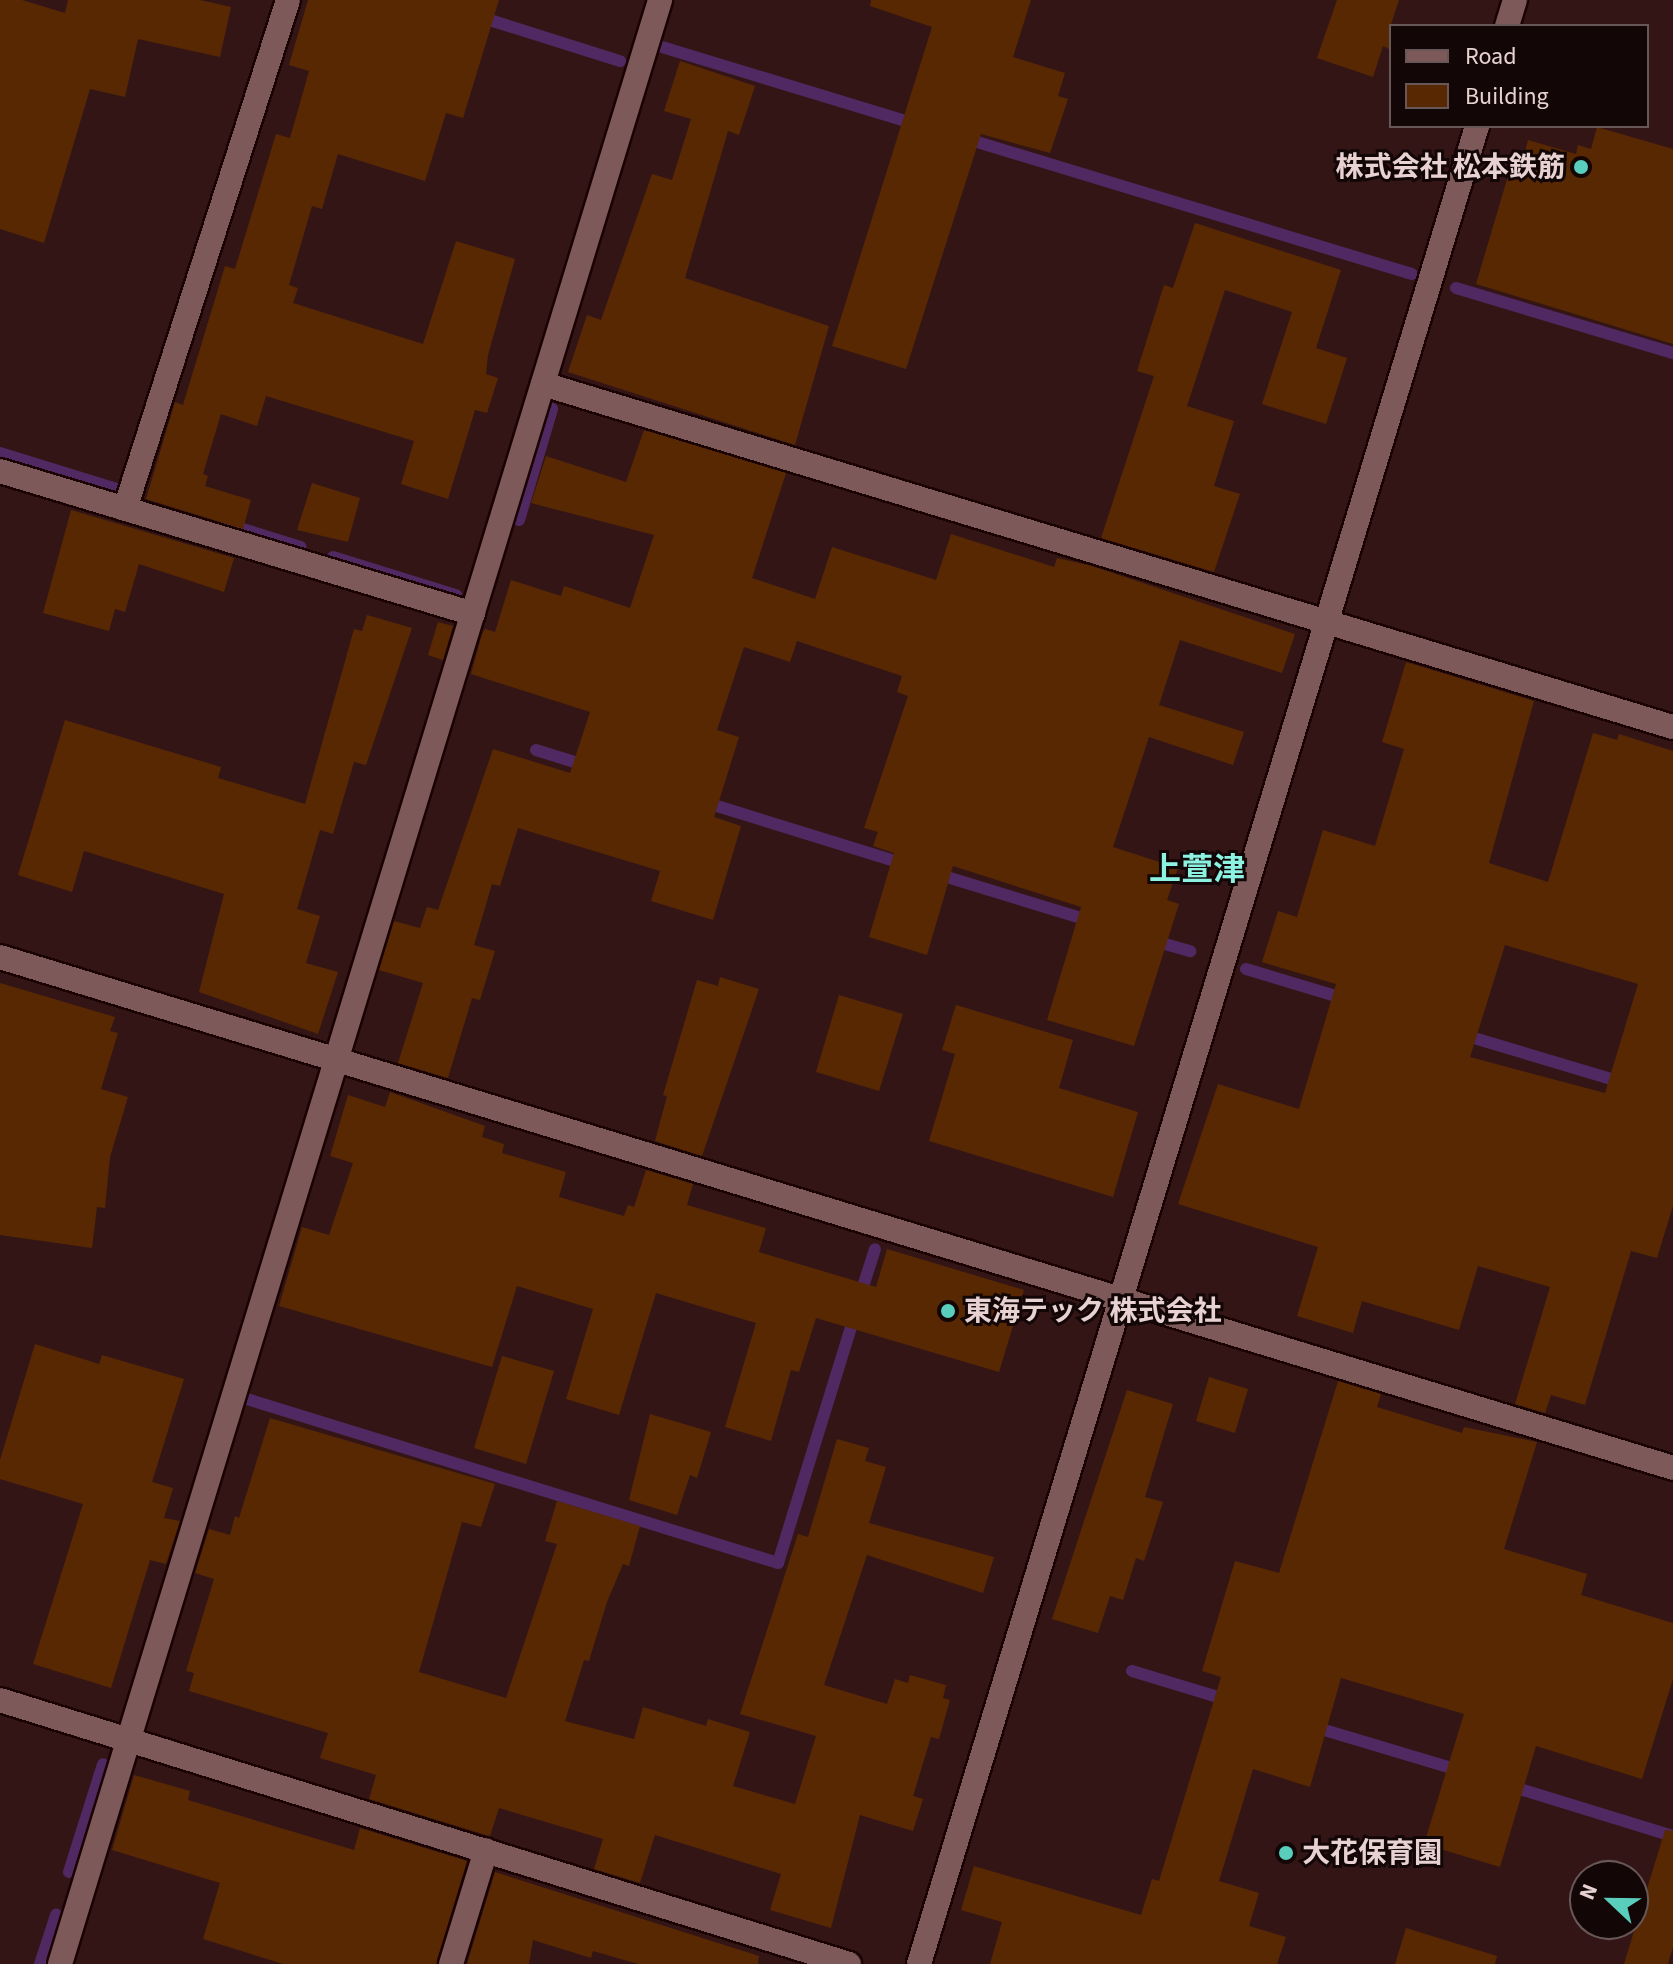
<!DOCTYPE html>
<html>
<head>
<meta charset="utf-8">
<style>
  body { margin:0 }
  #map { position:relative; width:1673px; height:1964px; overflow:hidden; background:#341516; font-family:"Source Sans 3","Noto Sans JP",sans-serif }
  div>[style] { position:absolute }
  .stream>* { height:12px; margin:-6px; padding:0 6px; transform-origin:6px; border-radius:6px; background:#502862 }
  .building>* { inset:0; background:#582803 }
  .roads { filter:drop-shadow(2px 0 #1a0203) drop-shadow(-2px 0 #1a0203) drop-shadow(0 2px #1a0203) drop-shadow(0 -2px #1a0203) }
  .street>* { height:24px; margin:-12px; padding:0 12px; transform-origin:12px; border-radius:12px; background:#7e5959 }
  .dots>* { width:22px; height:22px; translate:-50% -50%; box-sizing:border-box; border:4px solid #120606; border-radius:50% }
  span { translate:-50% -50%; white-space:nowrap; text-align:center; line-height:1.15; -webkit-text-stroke:6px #120606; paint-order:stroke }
  .poi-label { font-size:28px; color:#e7d2d1; font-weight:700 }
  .right { translate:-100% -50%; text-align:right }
  .left { translate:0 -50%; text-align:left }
  .quarter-label { font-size:32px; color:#8cf3e2; font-weight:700 }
  .legend { position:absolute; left:1389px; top:24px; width:260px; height:104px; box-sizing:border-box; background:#120606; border:2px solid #675857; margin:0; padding:10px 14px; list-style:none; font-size:24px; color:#e7d2d1 }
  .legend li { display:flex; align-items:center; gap:16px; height:40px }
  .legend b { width:40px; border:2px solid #675857 }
  .north { position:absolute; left:1569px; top:1860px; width:80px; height:80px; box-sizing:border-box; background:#120606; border:2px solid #675857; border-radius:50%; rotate:292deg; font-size:22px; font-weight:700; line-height:32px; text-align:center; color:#e7d2d1 }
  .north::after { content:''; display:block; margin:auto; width:28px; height:36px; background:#5acebd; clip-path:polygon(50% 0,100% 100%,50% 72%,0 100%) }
</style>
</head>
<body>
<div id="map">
  <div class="stream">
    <div style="left:477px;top:16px;width:150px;rotate:17.5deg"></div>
    <div style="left:662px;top:47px;width:264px;rotate:16.9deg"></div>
    <div style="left:964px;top:138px;width:468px;rotate:16.9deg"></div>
    <div style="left:1456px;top:288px;width:227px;rotate:16.7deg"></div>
    <div style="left:0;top:453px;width:122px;rotate:17.1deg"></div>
    <div style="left:519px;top:520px;width:116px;rotate:-73.4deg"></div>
    <div style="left:227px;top:524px;width:77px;rotate:17.3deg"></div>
    <div style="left:333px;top:557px;width:129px;rotate:17.2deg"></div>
    <div style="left:536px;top:750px;width:53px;rotate:17.4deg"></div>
    <div style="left:704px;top:802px;width:214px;rotate:17.2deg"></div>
    <div style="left:937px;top:874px;width:161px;rotate:17deg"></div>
    <div style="left:1151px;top:940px;width:41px;rotate:15.8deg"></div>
    <div style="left:1246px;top:969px;width:104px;rotate:16.7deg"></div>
    <div style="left:1464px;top:1035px;width:165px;rotate:16.6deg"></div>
    <div style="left:860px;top:1296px;width:49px;rotate:-72.3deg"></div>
    <div style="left:247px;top:1399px;width:556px;rotate:17.16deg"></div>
    <div style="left:778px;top:1563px;width:261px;rotate:-72.8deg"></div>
    <div style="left:1132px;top:1671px;width:100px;rotate:16.8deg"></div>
    <div style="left:1311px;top:1726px;width:158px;rotate:16.6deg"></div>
    <div style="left:1510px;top:1786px;width:170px;rotate:17.1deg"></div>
    <div style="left:69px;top:1872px;width:113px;rotate:-72.5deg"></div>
    <div style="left:40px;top:1964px;width:52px;rotate:-71.9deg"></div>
  </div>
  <div class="building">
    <div style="clip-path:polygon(0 0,22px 0,65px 13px,68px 0,200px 0,231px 7px,220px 57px,138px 39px,125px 97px,90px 89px,44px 243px,0 229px)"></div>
    <div style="clip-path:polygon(308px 0,499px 0,463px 118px,446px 113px,425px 181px,338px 154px,322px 209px,312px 206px,289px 285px,298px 288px,293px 303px,423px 344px,456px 241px,515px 259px,488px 355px,486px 374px,498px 378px,487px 413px,475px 410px,448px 499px,401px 484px,414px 441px,266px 396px,257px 426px,221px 414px,203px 474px,208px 476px,205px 486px,251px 500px,243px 529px,146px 499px,175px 402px,183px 405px,225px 266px,235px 269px,276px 134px,290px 138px,309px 71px,289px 65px)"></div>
    <div style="clip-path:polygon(871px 0,1031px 0,1013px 57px,1065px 73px,1058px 96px,1068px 99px,1050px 153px,981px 134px,906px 369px,832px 346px,932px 27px,870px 6px)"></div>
    <div style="clip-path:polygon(1337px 0,1399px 0,1391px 24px,1391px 50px,1383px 46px,1373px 77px,1317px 58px)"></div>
    <div style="clip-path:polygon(680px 61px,755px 86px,739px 135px,728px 131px,685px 278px,829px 326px,795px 445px,568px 372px,587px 315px,601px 320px,652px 174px,672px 180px,691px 119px,664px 111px)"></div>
    <div style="clip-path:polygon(1597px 127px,1673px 149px,1673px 344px,1476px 284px,1516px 149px,1525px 152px,1528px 140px,1576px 154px,1578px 145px,1591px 149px)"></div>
    <div style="clip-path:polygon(1195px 223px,1341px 270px,1316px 348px,1347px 358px,1326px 424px,1262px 404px,1292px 312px,1225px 290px,1187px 406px,1234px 421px,1214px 486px,1240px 494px,1214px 572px,1101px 538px,1154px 376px,1137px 371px,1164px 285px,1173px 288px)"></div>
    <div style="clip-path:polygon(644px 430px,786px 473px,752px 578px,815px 599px,832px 547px,936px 580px,951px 534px,1054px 567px,1057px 558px,1092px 566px,1295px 634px,1282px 673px,1180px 640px,1159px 705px,1244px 732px,1233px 765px,1149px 737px,1113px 847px,1178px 868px,1167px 900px,1179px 904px,1134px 1046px,1047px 1020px,1081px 907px,953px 866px,927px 955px,869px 937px,894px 853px,873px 846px,878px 832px,864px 828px,908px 696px,897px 692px,902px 676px,797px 641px,790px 662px,744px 647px,717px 730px,739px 737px,714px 817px,741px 826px,713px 920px,651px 901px,660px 871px,518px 828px,500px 886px,492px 884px,474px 945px,495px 951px,480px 1000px,472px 998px,448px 1078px,398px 1063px,423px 983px,379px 970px,394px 921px,420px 928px,427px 907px,438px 910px,493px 749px,570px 773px,590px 712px,471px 674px,482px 634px,485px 629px,495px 632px,511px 580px,561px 596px,564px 586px,630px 608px,654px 535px,531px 503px,546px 456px,626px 482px)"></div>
    <div style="clip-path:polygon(312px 483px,360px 498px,348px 542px,297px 530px)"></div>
    <div style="clip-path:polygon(71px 510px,234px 558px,224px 592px,139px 564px,125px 612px,115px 609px,109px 631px,43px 613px)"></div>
    <div style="clip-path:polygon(367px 615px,412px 628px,366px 765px,354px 762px,333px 834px,320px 830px,297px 909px,320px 916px,306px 963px,338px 972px,318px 1034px,199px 992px,224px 894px,84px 851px,72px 892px,18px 875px,65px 720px,221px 767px,218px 778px,305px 804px,354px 629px,362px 631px)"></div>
    <div style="clip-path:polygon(438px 622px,453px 626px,443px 660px,428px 655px)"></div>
    <div style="clip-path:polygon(evenodd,1406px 662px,1534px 701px,1489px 863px,1548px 882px,1593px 733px,1617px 740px,1619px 734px,1673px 751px,1673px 1206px,1657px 1258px,1631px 1251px,1585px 1405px,1551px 1395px,1545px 1413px,1515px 1404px,1550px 1287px,1478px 1266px,1459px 1330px,1362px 1301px,1353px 1333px,1297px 1316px,1318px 1247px,1178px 1204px,1218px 1084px,1299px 1109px,1336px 984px,1262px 962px,1278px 911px,1297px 917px,1323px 830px,1375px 846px,1404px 749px,1382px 742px,1406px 662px,1505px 945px,1638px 984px,1605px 1093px,1470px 1057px,1505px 945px)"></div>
    <div style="clip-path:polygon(720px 977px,759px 989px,702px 1156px,655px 1141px,667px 1096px,663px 1095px,697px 980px,718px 986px)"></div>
    <div style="clip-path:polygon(0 983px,115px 1017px,110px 1031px,118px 1033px,101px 1089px,128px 1097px,110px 1157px,105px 1208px,97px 1207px,92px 1248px,0 1235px)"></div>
    <div style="clip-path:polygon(839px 995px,903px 1014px,879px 1091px,816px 1072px)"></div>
    <div style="clip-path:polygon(956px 1005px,1073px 1040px,1059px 1088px,1138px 1112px,1113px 1197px,929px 1141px,955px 1054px,942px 1050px)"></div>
    <div style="clip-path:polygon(390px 1092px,485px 1126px,482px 1137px,504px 1144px,502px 1153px,566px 1172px,559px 1197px,624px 1216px,628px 1205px,634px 1207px,646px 1170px,693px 1184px,687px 1205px,766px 1228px,759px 1252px,876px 1287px,887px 1249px,1024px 1290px,999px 1372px,816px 1318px,799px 1372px,791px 1370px,771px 1441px,725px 1427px,756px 1323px,656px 1293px,619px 1415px,566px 1399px,593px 1309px,517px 1286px,492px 1367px,279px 1306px,302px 1227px,329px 1235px,353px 1163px,330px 1156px,348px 1095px,385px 1107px)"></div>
    <div style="clip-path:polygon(35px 1344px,99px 1364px,102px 1355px,184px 1379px,152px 1482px,173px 1488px,164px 1518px,180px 1521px,166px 1564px,150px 1560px,111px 1688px,33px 1664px,83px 1504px,0 1479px,0 1460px)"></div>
    <div style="clip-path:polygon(502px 1356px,554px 1371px,526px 1464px,474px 1448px)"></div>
    <div style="clip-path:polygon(1209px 1377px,1248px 1389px,1235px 1433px,1196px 1421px)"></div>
    <div style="clip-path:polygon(1338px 1381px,1381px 1394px,1377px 1407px,1462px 1433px,1464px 1427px,1537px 1442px,1504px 1549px,1587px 1574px,1581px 1595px,1673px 1623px,1673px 1679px,1642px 1779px,1536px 1746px,1500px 1867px,1424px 1844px,1464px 1714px,1341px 1678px,1310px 1787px,1253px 1769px,1219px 1881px,1259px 1893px,1249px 1926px,1286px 1937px,1277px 1964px,990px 1964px,1002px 1922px,961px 1910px,974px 1866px,1141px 1915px,1152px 1879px,1159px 1881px,1221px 1677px,1202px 1671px,1235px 1561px,1279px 1573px)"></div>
    <div style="clip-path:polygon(1127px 1390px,1173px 1404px,1145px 1497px,1163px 1502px,1144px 1561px,1136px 1558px,1123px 1600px,1110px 1596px,1098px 1633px,1052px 1619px)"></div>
    <div style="clip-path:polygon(650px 1414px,711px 1432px,697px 1478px,690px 1475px,677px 1515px,629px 1500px)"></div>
    <div style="clip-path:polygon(270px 1418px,495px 1484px,481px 1527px,462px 1522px,419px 1672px,506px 1698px,557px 1544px,545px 1541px,557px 1501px,640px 1526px,629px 1566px,623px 1564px,607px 1602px,589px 1661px,584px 1660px,565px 1721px,634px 1739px,643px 1707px,706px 1726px,708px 1719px,750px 1732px,733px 1786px,795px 1804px,816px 1736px,740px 1714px,798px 1534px,808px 1537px,837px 1439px,869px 1448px,865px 1461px,886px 1467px,869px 1523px,994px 1557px,983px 1593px,867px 1555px,824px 1685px,887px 1704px,895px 1679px,908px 1683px,910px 1675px,946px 1685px,943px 1698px,950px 1700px,939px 1739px,931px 1737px,913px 1796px,923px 1799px,913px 1831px,860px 1815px,831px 1928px,770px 1910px,781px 1874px,655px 1835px,640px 1883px,594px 1869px,603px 1839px,499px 1808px,490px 1836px,486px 1835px,369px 1799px,376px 1775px,320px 1758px,328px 1733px,189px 1691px,194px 1673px,186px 1671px,214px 1579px,195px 1573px,209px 1529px,230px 1535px,235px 1516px,239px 1518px)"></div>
    <div style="clip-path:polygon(134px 1775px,190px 1791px,188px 1800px,354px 1850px,360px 1828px,467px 1861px,436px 1964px,283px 1964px,203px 1939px,220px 1883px,112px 1850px)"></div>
    <div style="clip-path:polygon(1665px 1830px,1673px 1831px,1673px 1947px,1668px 1964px,1624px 1964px)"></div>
    <div style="clip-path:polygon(495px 1872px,759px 1956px,758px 1964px,638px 1964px,593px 1951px,591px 1958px,533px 1940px,529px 1964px,467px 1964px)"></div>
    <div style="clip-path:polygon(1406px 1928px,1497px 1956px,1495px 1964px,1395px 1964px)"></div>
  </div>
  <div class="roads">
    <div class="street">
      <div style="left:1507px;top:26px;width:27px;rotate:-73deg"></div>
      <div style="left:543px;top:384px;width:1181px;rotate:16.89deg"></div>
      <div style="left:0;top:471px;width:494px;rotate:16.8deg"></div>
      <div style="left:125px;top:509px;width:534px;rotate:-72.24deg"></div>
      <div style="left:0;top:957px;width:1749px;rotate:16.98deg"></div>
      <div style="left:0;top:1700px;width:889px;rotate:17.27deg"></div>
      <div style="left:60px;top:1964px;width:2054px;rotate:-73.01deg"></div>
      <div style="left:451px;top:1964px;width:119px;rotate:-72.9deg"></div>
      <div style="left:919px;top:1964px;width:1921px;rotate:-73.11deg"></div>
    </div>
  </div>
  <div class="dots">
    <div style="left:1581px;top:167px;background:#5acebd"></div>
    <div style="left:948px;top:1311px;background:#5acebd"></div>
    <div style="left:1286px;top:1853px;background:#5acebd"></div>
  </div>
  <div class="poi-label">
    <span class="right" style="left:1565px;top:167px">株式会社 松本鉄筋</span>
    <span class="left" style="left:964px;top:1311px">東海テック 株式会社</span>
    <span class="left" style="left:1302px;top:1853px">大花保育園</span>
  </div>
  <div class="quarter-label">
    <span style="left:1197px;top:870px">上萱津</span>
  </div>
  <ul class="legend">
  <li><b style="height:10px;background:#7e5959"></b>Road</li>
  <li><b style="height:22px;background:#582803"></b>Building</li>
  </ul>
  <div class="north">N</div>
</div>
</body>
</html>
